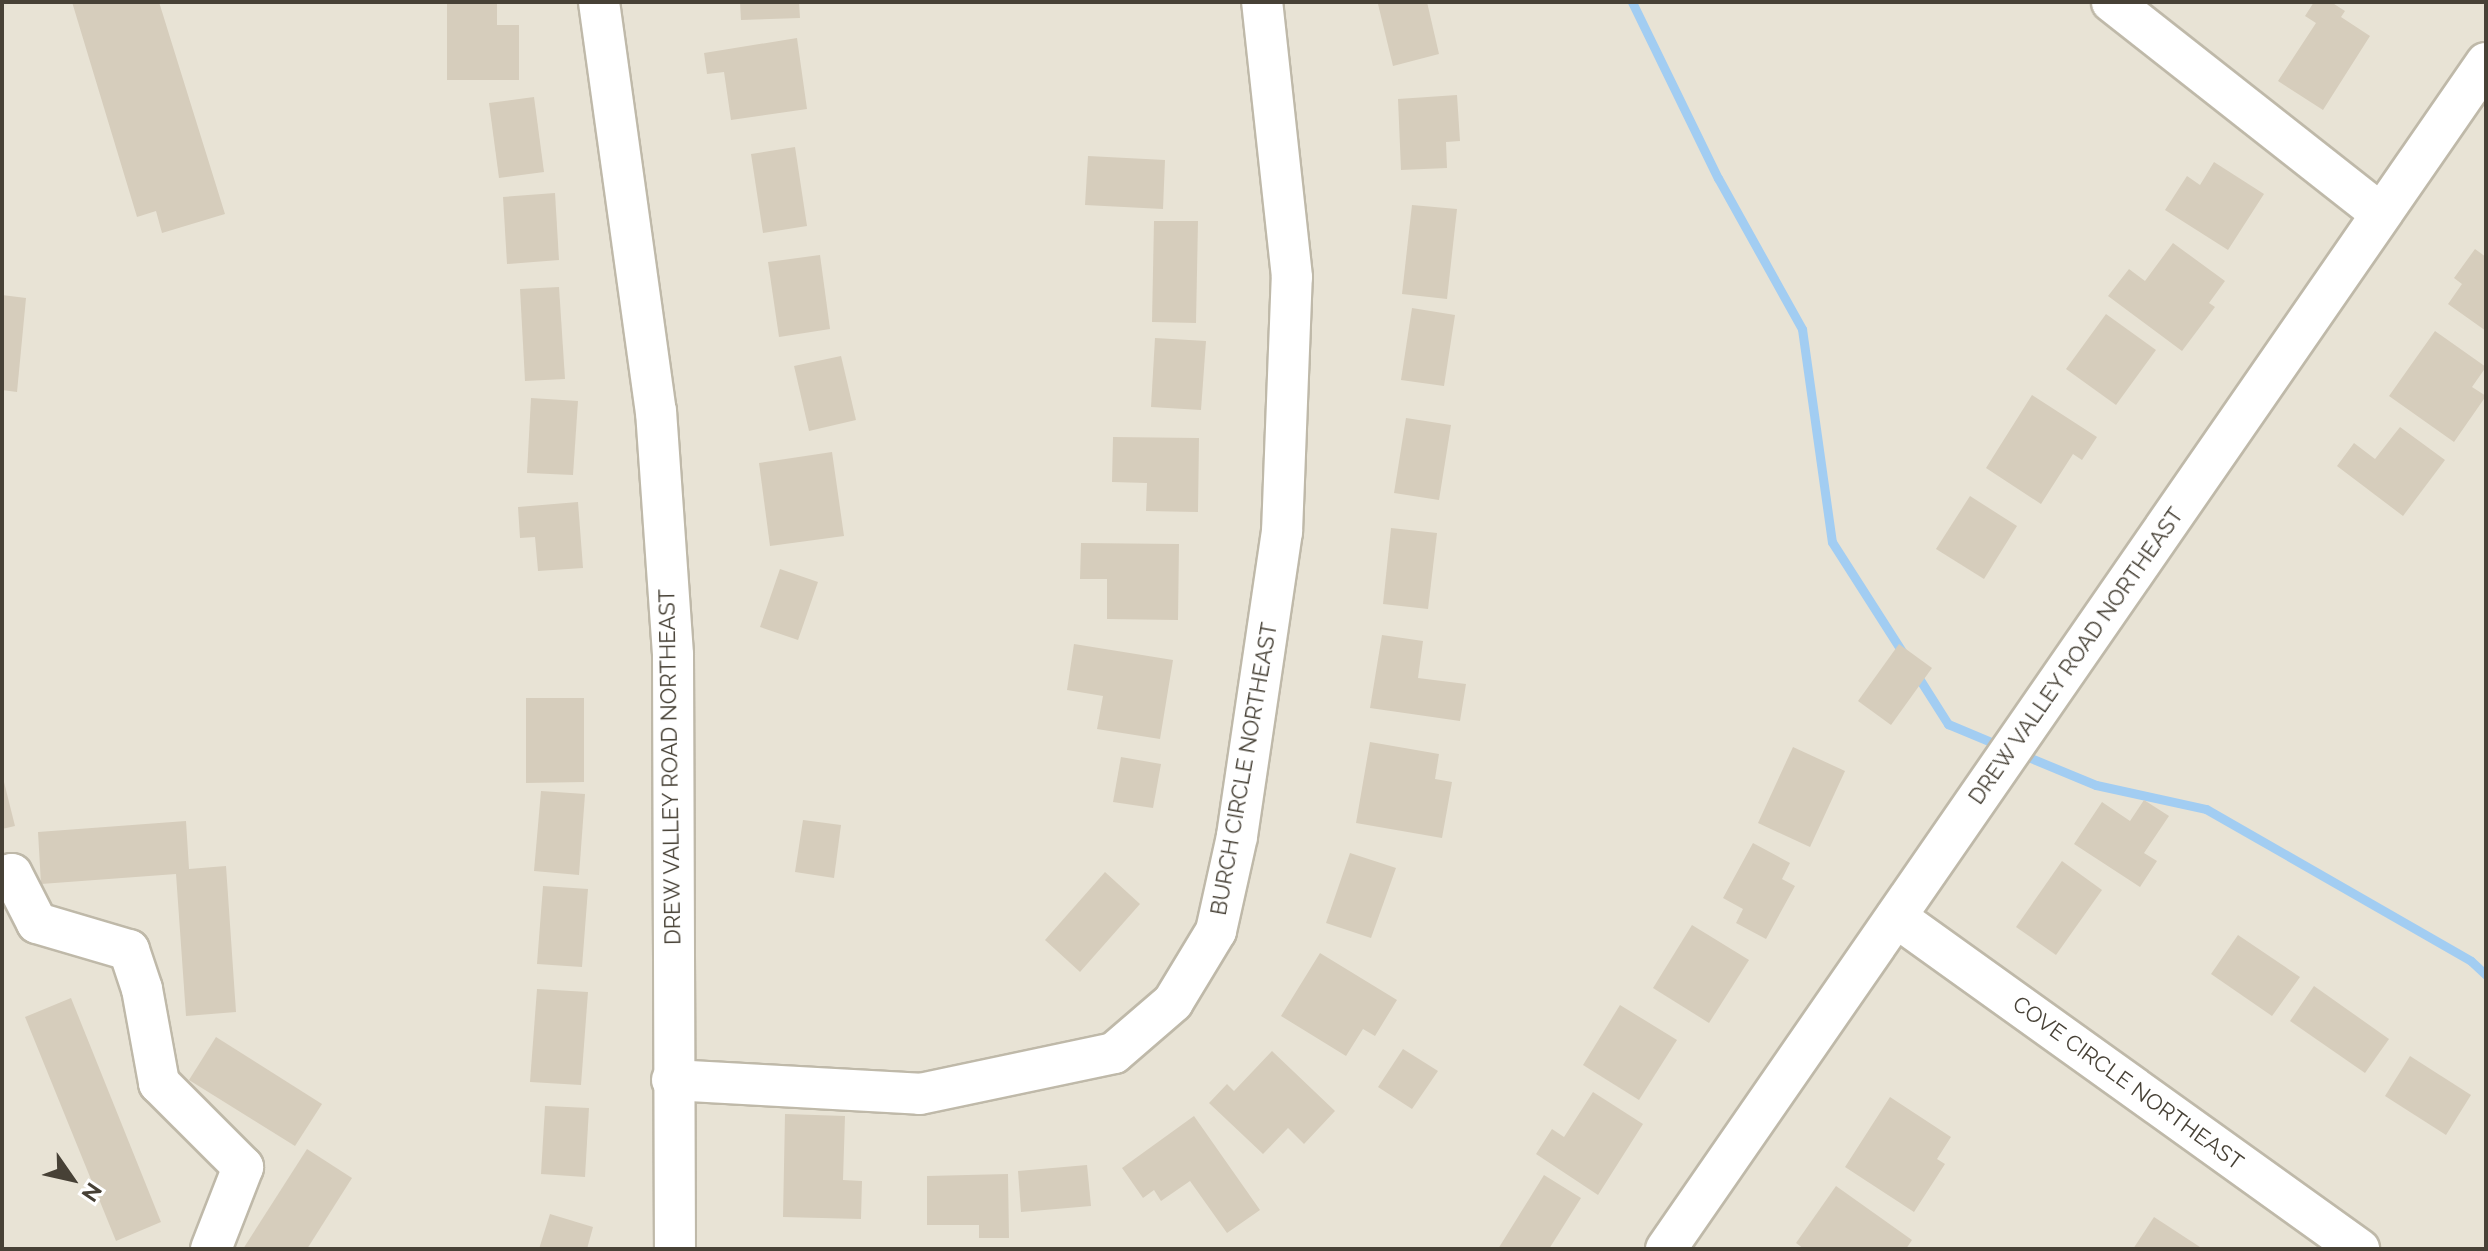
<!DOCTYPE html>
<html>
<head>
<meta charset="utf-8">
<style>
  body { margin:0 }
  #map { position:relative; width:2488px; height:1251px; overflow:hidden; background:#f4f0e7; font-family:Raleway,sans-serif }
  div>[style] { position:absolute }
  .residential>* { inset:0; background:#e8e3d5 }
  .stream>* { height:9px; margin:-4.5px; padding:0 4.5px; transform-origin:4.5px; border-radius:4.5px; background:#a2cdf2 }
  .building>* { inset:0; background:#d6cdbc }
  .roads { filter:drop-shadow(2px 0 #bfb9a9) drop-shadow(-2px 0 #bfb9a9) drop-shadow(0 2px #bfb9a9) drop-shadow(0 -2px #bfb9a9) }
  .minor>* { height:40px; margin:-20px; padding:0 20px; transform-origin:20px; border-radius:20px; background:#fff }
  span { translate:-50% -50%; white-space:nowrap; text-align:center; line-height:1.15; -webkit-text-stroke:6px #fff; paint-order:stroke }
  .street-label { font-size:22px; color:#474136 }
  .frame { position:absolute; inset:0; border:4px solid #474136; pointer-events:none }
  .north { position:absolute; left:32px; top:1139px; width:80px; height:80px; -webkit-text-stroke:6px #fff; paint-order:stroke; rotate:124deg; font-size:22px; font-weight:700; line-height:32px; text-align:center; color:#474136 }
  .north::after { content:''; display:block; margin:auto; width:28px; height:36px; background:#474136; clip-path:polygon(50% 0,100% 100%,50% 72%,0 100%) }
</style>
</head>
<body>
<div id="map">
  <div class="residential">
    <div style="clip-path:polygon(2px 2px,2486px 2px,2486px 1249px,2px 1249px)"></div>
  </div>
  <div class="stream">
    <div style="left:1632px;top:2px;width:196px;rotate:64deg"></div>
    <div style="left:1718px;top:178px;width:173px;rotate:60.9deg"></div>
    <div style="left:1802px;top:329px;width:215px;rotate:82deg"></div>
    <div style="left:1832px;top:542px;width:132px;rotate:57.4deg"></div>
    <div style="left:1915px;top:672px;width:62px;rotate:57.6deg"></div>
    <div style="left:1948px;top:724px;width:60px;rotate:22.7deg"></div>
    <div style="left:2021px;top:754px;width:81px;rotate:22.5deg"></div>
    <div style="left:2096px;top:785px;width:113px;rotate:12.3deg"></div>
    <div style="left:2206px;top:809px;width:305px;rotate:29.8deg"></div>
    <div style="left:2471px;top:961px;width:21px;rotate:43deg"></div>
  </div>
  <div class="building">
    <div style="clip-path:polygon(72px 2px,159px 2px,225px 214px,162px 233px,156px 211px,137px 217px)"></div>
    <div style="clip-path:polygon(447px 2px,497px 2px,497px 25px,519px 25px,519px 80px,447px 80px)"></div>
    <div style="clip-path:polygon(740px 2px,799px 2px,800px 18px,741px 20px)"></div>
    <div style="clip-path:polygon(1427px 2px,1439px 54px,1393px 66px,1378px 4px)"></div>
    <div style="clip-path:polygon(2314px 2px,2331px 2px,2345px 11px,2341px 17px,2370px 36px,2323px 110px,2278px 81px,2316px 23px,2305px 16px)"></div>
    <div style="clip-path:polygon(797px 38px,807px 109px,731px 120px,724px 72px,707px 74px,704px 53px)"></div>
    <div style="clip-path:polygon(1457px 95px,1460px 141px,1446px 142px,1447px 168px,1401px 170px,1398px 99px)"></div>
    <div style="clip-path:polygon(534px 97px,544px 172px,499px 178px,489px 103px)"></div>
    <div style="clip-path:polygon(795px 147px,807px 226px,763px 233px,751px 154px)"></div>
    <div style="clip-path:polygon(1088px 156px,1165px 160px,1163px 209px,1085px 205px)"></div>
    <div style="clip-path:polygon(2214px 162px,2264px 194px,2228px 250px,2165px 210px,2187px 176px,2200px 185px)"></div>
    <div style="clip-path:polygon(555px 193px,559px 260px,507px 264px,503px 197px)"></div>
    <div style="clip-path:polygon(1412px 205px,1457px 209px,1447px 299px,1402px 294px)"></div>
    <div style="clip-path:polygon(1154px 221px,1198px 221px,1196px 323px,1152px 322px)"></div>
    <div style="clip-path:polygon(2173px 243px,2225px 281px,2209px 303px,2215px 307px,2182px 351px,2108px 296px,2129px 269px,2145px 281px)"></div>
    <div style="clip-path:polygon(2475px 249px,2486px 257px,2486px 331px,2448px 304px,2462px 284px,2454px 278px)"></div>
    <div style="clip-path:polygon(820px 255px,830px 329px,779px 337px,768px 262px)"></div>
    <div style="clip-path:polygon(559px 287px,565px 379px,525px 381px,520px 289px)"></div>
    <div style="clip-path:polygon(2px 295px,26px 298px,17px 392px,2px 390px)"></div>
    <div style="clip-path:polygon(1412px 308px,1455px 315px,1444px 386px,1401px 380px)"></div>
    <div style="clip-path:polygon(2106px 314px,2156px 350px,2116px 405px,2066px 369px)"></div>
    <div style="clip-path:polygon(2435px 331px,2486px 367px,2472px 387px,2486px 396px,2454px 442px,2389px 396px)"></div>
    <div style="clip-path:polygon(1155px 338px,1206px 341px,1201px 410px,1151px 407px)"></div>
    <div style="clip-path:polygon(841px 356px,856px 420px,809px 431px,794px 366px)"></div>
    <div style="clip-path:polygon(2032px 395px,2097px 437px,2082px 460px,2073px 454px,2041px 504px,1986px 468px)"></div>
    <div style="clip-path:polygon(531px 398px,578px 401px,573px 475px,527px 473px)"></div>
    <div style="clip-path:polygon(1406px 418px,1451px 425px,1439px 500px,1394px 493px)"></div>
    <div style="clip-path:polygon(2400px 427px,2445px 460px,2403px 516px,2337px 466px,2354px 443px,2375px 459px)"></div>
    <div style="clip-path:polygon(1113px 437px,1199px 438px,1198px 512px,1146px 511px,1147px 483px,1112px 482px)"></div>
    <div style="clip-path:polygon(832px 452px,844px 536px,770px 546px,759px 463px)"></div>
    <div style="clip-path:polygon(1970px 496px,2017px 526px,1984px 579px,1936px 549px)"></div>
    <div style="clip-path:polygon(578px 502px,583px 568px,538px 571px,535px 537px,520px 538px,518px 507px)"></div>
    <div style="clip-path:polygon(1391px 528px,1437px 533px,1428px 609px,1383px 604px)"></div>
    <div style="clip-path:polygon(1081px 543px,1179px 544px,1178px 620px,1107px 619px,1107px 579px,1080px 579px)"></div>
    <div style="clip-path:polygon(780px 569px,818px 582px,798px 640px,760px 627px)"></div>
    <div style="clip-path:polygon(1382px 635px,1423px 641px,1418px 678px,1466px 684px,1460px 721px,1370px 708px)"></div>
    <div style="clip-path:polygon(1074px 644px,1173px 660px,1160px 739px,1097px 729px,1103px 696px,1067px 690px)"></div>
    <div style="clip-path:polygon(1899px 644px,1932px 668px,1891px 725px,1858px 701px)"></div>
    <div style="clip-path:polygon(526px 698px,584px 698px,584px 782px,526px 783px)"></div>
    <div style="clip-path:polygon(1370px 742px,1439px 754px,1435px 779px,1452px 782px,1442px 838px,1356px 823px)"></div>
    <div style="clip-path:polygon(1793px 747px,1845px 771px,1810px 847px,1758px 823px)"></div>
    <div style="clip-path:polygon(1121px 757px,1161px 764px,1153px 808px,1113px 802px)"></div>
    <div style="clip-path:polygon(2px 774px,15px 826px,2px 829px)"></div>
    <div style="clip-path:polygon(541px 791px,585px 794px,579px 875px,534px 871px)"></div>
    <div style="clip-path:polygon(2144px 800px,2169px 816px,2144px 853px,2157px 861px,2140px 887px,2074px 844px,2102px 802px,2130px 821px)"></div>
    <div style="clip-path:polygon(803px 820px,841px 825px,834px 878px,795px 872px)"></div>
    <div style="clip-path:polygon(186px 821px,189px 869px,226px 866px,236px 1012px,186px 1016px,176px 874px,41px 884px,38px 832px)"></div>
    <div style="clip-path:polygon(1753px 843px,1790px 863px,1782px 879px,1795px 886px,1766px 939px,1736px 923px,1743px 909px,1723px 898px)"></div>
    <div style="clip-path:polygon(1350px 853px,1396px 868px,1371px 938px,1326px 923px)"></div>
    <div style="clip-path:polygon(2062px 861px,2102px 890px,2056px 955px,2016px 927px)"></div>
    <div style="clip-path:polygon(1105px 872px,1140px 904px,1080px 972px,1045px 940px)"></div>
    <div style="clip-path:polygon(543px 886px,588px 889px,582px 967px,537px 964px)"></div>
    <div style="clip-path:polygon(1692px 925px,1749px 960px,1709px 1023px,1653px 988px)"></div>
    <div style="clip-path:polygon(2238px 935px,2300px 977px,2272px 1016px,2211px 974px)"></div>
    <div style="clip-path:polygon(1320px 953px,1397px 1000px,1375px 1036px,1363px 1029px,1346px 1056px,1281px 1016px)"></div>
    <div style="clip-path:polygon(2314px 986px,2389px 1039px,2365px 1073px,2290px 1021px)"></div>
    <div style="clip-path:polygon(537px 989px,588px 992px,581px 1085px,530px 1082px)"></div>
    <div style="clip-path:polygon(71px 998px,161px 1222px,116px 1241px,25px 1017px)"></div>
    <div style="clip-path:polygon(1620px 1005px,1677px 1040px,1639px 1100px,1583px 1065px)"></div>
    <div style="clip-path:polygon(216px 1037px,322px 1104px,295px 1146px,189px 1080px)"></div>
    <div style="clip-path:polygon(1403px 1049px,1438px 1071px,1412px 1109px,1378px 1087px)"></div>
    <div style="clip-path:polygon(1272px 1051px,1335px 1111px,1304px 1144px,1288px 1128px,1263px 1154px,1209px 1103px,1227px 1084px,1234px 1091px)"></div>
    <div style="clip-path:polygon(2410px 1056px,2471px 1095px,2446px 1135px,2385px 1096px)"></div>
    <div style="clip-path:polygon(1593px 1092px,1643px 1124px,1598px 1195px,1536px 1154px,1552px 1129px,1564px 1137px)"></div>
    <div style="clip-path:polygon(1890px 1097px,1951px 1137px,1937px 1159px,1945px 1164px,1914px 1212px,1845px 1167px)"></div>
    <div style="clip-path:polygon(545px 1106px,589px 1108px,585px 1177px,541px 1174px)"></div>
    <div style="clip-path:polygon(785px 1114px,845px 1116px,843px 1180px,862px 1181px,861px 1219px,783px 1217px)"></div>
    <div style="clip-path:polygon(1194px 1116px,1260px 1210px,1227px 1233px,1190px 1181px,1161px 1201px,1154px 1190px,1143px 1198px,1122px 1168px)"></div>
    <div style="clip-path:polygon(307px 1149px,352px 1178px,307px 1249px,243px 1249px)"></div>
    <div style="clip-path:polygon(1087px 1165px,1091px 1206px,1021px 1212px,1018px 1171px)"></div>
    <div style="clip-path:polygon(1008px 1174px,1009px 1238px,979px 1238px,979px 1225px,927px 1225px,927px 1176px)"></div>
    <div style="clip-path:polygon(1544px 1175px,1581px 1198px,1549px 1249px,1498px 1249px)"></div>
    <div style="clip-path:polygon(1836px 1186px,1912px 1240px,1906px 1249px,1804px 1249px,1796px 1243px)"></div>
    <div style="clip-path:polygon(550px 1214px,593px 1227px,587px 1249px,539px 1249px)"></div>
    <div style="clip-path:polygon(2154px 1217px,2203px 1249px,2133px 1249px)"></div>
  </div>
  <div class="roads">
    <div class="minor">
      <div style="left:599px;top:2px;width:413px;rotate:82.1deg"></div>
      <div style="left:656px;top:411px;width:245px;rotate:86deg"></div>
      <div style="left:673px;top:655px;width:594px;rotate:89.81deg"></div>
      <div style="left:2112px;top:2px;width:342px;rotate:38.2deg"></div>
      <div style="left:2px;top:877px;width:10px;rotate:-17deg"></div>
      <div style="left:12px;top:874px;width:55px;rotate:63deg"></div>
      <div style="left:37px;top:923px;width:96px;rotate:16.4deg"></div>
      <div style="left:129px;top:950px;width:41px;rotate:71.6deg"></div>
      <div style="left:142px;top:989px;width:96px;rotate:79.7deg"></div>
      <div style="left:159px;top:1083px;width:119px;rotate:45deg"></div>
      <div style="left:243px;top:1167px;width:88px;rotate:111.3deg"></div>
      <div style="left:1896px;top:917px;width:570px;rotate:35.64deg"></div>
      <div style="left:672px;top:1080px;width:248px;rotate:3.2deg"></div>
      <div style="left:920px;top:1094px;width:198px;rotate:-11.9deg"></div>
      <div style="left:1114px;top:1053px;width:78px;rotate:-40.8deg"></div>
      <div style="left:1173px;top:1002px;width:83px;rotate:-58.8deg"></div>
      <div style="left:1216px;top:931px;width:97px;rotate:-77.5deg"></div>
      <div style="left:1237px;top:836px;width:307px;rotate:-81.6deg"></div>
      <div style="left:1282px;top:532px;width:255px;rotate:-87.8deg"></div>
      <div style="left:1292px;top:277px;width:277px;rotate:-96.2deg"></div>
      <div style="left:1666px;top:1249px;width:1442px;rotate:-55.34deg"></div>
    </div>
  </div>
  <div class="street-label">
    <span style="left:2076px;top:656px;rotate:-55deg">DREW VALLEY ROAD NORTHEAST</span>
    <span style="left:670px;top:767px;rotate:-91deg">DREW VALLEY ROAD NORTHEAST</span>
    <span style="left:1244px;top:769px;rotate:-80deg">BURCH CIRCLE NORTHEAST</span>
    <span style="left:2128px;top:1083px;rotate:36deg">COVE CIRCLE NORTHEAST</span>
  </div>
  <div class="frame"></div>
  <div class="north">N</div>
</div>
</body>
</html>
